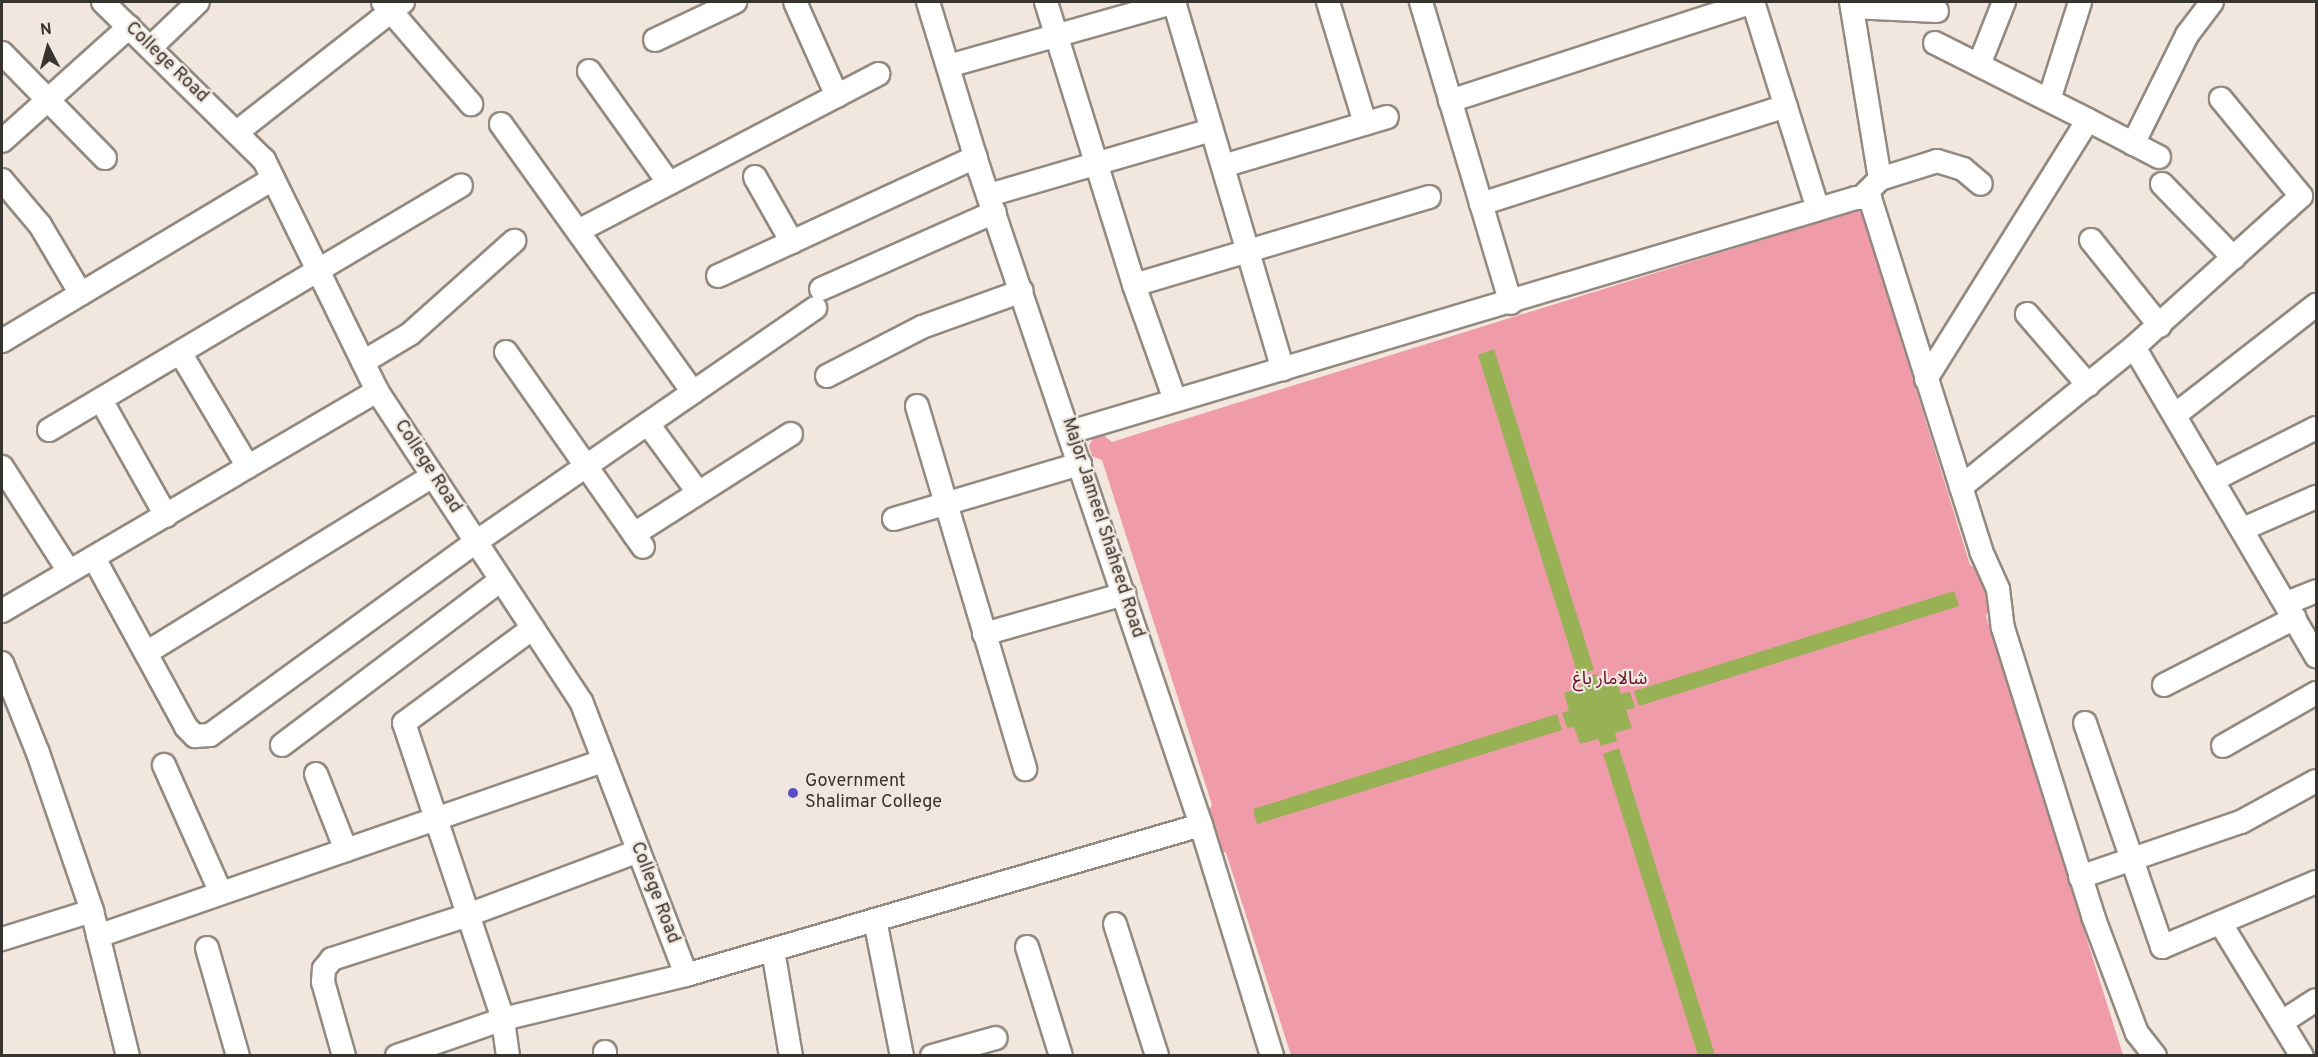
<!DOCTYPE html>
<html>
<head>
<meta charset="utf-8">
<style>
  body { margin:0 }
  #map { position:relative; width:2318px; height:1057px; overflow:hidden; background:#f1e7de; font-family:Overpass,"Noto Sans Arabic",sans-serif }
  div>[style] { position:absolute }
  .green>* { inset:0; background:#f09baa }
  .water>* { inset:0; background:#99b155 }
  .roads { filter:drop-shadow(2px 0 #928980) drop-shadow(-2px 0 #928980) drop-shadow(0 2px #928980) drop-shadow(0 -2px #928980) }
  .minor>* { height:22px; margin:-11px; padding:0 11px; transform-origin:11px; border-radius:11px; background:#fff }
  .dots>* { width:16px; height:16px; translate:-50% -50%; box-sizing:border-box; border:3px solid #f1e7de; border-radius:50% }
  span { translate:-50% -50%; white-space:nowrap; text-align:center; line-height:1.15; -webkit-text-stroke:4.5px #f1e7de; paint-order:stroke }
  .street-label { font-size:18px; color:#37332f }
  .park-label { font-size:18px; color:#660d2a }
  .poi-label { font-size:18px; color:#37332f }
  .left { translate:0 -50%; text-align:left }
  .frame { position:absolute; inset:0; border:3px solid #37332f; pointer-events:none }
  .north { position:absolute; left:18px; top:18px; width:60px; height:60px; -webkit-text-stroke:4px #f1e7de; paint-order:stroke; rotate:354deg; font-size:16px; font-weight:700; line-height:24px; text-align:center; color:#37332f }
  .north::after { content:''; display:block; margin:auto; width:21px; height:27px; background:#37332f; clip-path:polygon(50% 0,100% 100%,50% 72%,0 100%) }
</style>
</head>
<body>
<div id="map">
  <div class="green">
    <div style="clip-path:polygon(1861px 199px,1868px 221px,1865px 223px,1970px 565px,1988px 575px,1994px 597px,1986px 616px,2123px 1055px,1291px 1055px,1226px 853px,1211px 846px,1203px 820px,1212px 805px,1102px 460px,1092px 456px,1089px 446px,1093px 438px,1103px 435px,1112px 442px,1134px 435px,1848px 213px)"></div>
  </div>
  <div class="water">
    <div style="clip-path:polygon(1494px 349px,1594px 670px,1578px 675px,1478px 355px)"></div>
    <div style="clip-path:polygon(1954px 591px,1959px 606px,1639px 706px,1634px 691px)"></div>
    <div style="clip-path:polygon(1596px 674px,1598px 682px,1616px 677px,1621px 694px,1630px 692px,1635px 708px,1626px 710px,1632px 728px,1615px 733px,1617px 741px,1601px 746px,1598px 739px,1580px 744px,1574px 727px,1567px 728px,1562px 713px,1569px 711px,1564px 693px,1582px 687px,1580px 679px)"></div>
    <div style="clip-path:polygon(1557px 714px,1562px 730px,1257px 824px,1253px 809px)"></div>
    <div style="clip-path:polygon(1619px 748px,1715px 1055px,1698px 1055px,1603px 754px)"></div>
  </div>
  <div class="roads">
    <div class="minor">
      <div style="left:103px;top:2px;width:226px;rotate:44.5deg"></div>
      <div style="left:264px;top:160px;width:257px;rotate:63.9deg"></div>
      <div style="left:377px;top:391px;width:371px;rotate:56.7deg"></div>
      <div style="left:581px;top:701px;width:293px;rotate:69deg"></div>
      <div style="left:383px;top:2px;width:135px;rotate:49.2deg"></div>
      <div style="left:795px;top:2px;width:103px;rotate:65.9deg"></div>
      <div style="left:928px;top:2px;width:175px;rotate:73deg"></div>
      <div style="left:979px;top:169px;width:693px;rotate:71.3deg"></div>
      <div style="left:1201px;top:825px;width:242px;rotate:72.9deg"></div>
      <div style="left:1046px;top:2px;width:296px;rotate:72.7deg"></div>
      <div style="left:1134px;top:285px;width:122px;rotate:70.4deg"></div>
      <div style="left:1174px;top:2px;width:383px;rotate:73.5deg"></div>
      <div style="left:1328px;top:2px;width:127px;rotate:73deg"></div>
      <div style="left:1421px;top:2px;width:314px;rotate:73.4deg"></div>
      <div style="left:1851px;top:2px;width:179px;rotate:80.7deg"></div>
      <div style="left:1880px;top:179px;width:24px;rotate:135deg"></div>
      <div style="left:1852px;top:7px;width:85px;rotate:2.7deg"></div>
      <div style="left:655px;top:40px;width:89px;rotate:-25.4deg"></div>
      <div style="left:1935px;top:43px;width:171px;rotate:26.7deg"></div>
      <div style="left:150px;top:48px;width:66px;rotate:-43.8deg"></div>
      <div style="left:2px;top:53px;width:147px;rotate:45.6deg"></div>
      <div style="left:1979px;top:65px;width:68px;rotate:-68.4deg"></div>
      <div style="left:948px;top:66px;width:236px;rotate:-15.7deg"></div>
      <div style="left:589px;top:71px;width:138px;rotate:54.5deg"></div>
      <div style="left:2049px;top:100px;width:103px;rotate:-72.4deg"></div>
      <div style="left:1450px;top:101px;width:319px;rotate:-18.1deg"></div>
      <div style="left:1753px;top:2px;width:217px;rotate:72.6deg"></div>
      <div style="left:501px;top:124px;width:330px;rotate:54.4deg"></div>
      <div style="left:237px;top:132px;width:211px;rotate:-38.1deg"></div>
      <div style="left:2px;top:141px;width:171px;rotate:-41.9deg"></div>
      <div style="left:2133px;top:144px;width:122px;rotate:-63.6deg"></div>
      <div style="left:2187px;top:35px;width:41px;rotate:-52.9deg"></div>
      <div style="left:1223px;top:166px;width:171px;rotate:-16.6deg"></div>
      <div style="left:755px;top:177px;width:75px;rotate:60.4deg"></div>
      <div style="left:1880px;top:179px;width:60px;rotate:-17.5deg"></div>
      <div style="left:1937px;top:161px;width:27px;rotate:17deg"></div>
      <div style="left:1963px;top:169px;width:23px;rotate:40deg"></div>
      <div style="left:2px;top:180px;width:59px;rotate:49.8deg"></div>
      <div style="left:40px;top:225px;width:80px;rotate:59.3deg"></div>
      <div style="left:2162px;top:184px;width:103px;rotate:45.8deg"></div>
      <div style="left:989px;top:195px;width:232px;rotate:-16.3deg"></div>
      <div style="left:1481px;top:204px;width:320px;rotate:-17.8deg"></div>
      <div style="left:578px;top:231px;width:339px;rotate:-27.6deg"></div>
      <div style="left:2091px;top:240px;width:110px;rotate:51.3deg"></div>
      <div style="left:718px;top:276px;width:284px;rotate:-24.8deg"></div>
      <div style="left:1134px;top:285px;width:308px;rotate:-16.6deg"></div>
      <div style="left:821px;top:289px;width:190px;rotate:-23.9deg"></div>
      <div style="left:2027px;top:314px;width:94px;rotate:49.3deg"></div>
      <div style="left:2px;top:341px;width:316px;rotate:-30.9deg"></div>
      <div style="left:2134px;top:347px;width:359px;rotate:59.5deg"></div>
      <div style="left:506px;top:352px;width:238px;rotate:54.9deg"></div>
      <div style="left:181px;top:354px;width:131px;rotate:59.3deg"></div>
      <div style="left:363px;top:362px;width:55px;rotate:-30.8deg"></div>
      <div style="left:410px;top:334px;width:140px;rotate:-41.8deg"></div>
      <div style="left:827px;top:376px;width:107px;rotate:-27.3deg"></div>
      <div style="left:922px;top:327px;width:106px;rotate:-19.8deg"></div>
      <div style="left:1926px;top:379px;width:305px;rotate:-58deg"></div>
      <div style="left:2088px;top:120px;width:80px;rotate:27.5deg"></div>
      <div style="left:101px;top:400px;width:133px;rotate:60.7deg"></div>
      <div style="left:917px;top:406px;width:379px;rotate:73.4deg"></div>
      <div style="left:2175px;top:415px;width:179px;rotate:-38deg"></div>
      <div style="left:648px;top:424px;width:84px;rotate:53.7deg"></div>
      <div style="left:49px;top:430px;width:479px;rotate:-30.7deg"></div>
      <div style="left:1070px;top:432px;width:820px;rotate:-16.58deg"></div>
      <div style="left:1856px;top:198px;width:14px"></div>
      <div style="left:1870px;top:198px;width:370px;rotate:72.5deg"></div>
      <div style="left:1981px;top:551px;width:42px;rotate:65.9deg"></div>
      <div style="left:1998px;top:589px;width:39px;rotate:83deg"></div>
      <div style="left:2003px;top:628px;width:302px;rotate:72.6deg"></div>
      <div style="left:2093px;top:916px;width:125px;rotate:69.4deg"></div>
      <div style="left:2137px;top:1033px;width:29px;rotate:52deg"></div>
      <div style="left:2px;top:467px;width:122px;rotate:57.3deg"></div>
      <div style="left:2213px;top:480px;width:115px;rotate:-26.8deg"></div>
      <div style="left:1961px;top:487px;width:223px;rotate:-39deg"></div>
      <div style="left:2134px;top:347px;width:225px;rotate:-42.1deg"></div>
      <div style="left:2301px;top:196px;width:126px;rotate:-129.5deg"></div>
      <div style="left:894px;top:519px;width:194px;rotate:-16.5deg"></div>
      <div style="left:2243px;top:529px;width:80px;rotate:-23.7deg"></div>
      <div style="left:634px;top:534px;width:186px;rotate:-32.5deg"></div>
      <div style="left:94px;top:558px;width:192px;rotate:61.4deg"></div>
      <div style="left:186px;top:727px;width:13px;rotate:45deg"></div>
      <div style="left:195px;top:736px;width:15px;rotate:-4deg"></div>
      <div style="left:210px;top:735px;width:329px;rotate:-36deg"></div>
      <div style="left:476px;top:542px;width:412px;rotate:-34.6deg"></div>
      <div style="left:2287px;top:603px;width:31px;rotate:-22deg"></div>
      <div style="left:2px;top:611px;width:435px;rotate:-30.4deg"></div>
      <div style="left:984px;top:634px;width:146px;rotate:-15.9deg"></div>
      <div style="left:146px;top:653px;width:337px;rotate:-31.7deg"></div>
      <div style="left:2px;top:663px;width:97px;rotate:68.2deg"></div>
      <div style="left:38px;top:753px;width:167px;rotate:71.1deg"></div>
      <div style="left:92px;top:911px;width:149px;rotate:76.1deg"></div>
      <div style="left:2164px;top:685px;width:147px;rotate:-27.1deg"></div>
      <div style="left:2085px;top:723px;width:237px;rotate:71deg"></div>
      <div style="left:2162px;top:947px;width:167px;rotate:-22.9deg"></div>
      <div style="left:282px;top:745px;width:274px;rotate:-37deg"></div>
      <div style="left:2223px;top:746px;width:107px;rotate:-29.7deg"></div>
      <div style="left:164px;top:765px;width:140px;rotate:66deg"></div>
      <div style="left:316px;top:774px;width:82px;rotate:68.5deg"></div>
      <div style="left:2080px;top:877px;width:170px;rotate:-18.9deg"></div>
      <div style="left:2241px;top:822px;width:85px;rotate:-28.7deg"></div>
      <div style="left:875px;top:920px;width:139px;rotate:78.8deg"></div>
      <div style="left:1115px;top:924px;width:139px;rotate:72.3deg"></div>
      <div style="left:2221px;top:924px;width:155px;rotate:58.5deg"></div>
      <div style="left:98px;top:936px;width:534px;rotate:-19.11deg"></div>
      <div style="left:2px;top:939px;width:94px;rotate:-17.3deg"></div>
      <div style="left:1027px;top:947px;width:114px;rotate:72.7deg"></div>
      <div style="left:207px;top:948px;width:112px;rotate:74deg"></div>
      <div style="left:773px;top:950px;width:108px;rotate:80.4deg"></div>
      <div style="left:2282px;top:1022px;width:40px;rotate:-32.9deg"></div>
      <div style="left:605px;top:1052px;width:4px;rotate:90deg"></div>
      <div style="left:344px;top:1056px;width:77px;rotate:-105.8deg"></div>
      <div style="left:323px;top:982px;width:13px;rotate:-86deg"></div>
      <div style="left:324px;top:969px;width:13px;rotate:-51deg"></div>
      <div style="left:332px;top:959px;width:143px;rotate:-17.9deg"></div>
      <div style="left:468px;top:915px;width:182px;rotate:-20.6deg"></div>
      <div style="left:397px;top:1056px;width:112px;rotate:-19.2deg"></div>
      <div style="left:503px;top:1019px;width:188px;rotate:-13.5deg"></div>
      <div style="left:686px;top:975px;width:536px;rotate:-16.24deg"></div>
      <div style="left:508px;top:1056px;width:37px;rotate:-98deg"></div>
      <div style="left:503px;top:1019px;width:312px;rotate:-108.5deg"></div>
      <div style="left:404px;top:723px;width:160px;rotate:-36.4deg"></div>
      <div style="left:932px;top:1056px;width:66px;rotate:-15.7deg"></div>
    </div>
  </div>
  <div class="dots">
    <div style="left:793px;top:793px;background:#5b4dc5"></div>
  </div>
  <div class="street-label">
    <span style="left:166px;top:63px;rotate:44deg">College Road</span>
    <span style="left:427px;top:467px;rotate:57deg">College Road</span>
    <span style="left:1102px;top:528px;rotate:72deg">Major Jameel Shaheed Road</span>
    <span style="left:654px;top:893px;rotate:69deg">College Road</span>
  </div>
  <div class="park-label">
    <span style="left:1610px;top:680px">شالامار باغ</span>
  </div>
  <div class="poi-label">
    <span class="left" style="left:805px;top:793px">Government<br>Shalimar College</span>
  </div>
  <div class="frame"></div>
  <div class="north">N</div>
</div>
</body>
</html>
